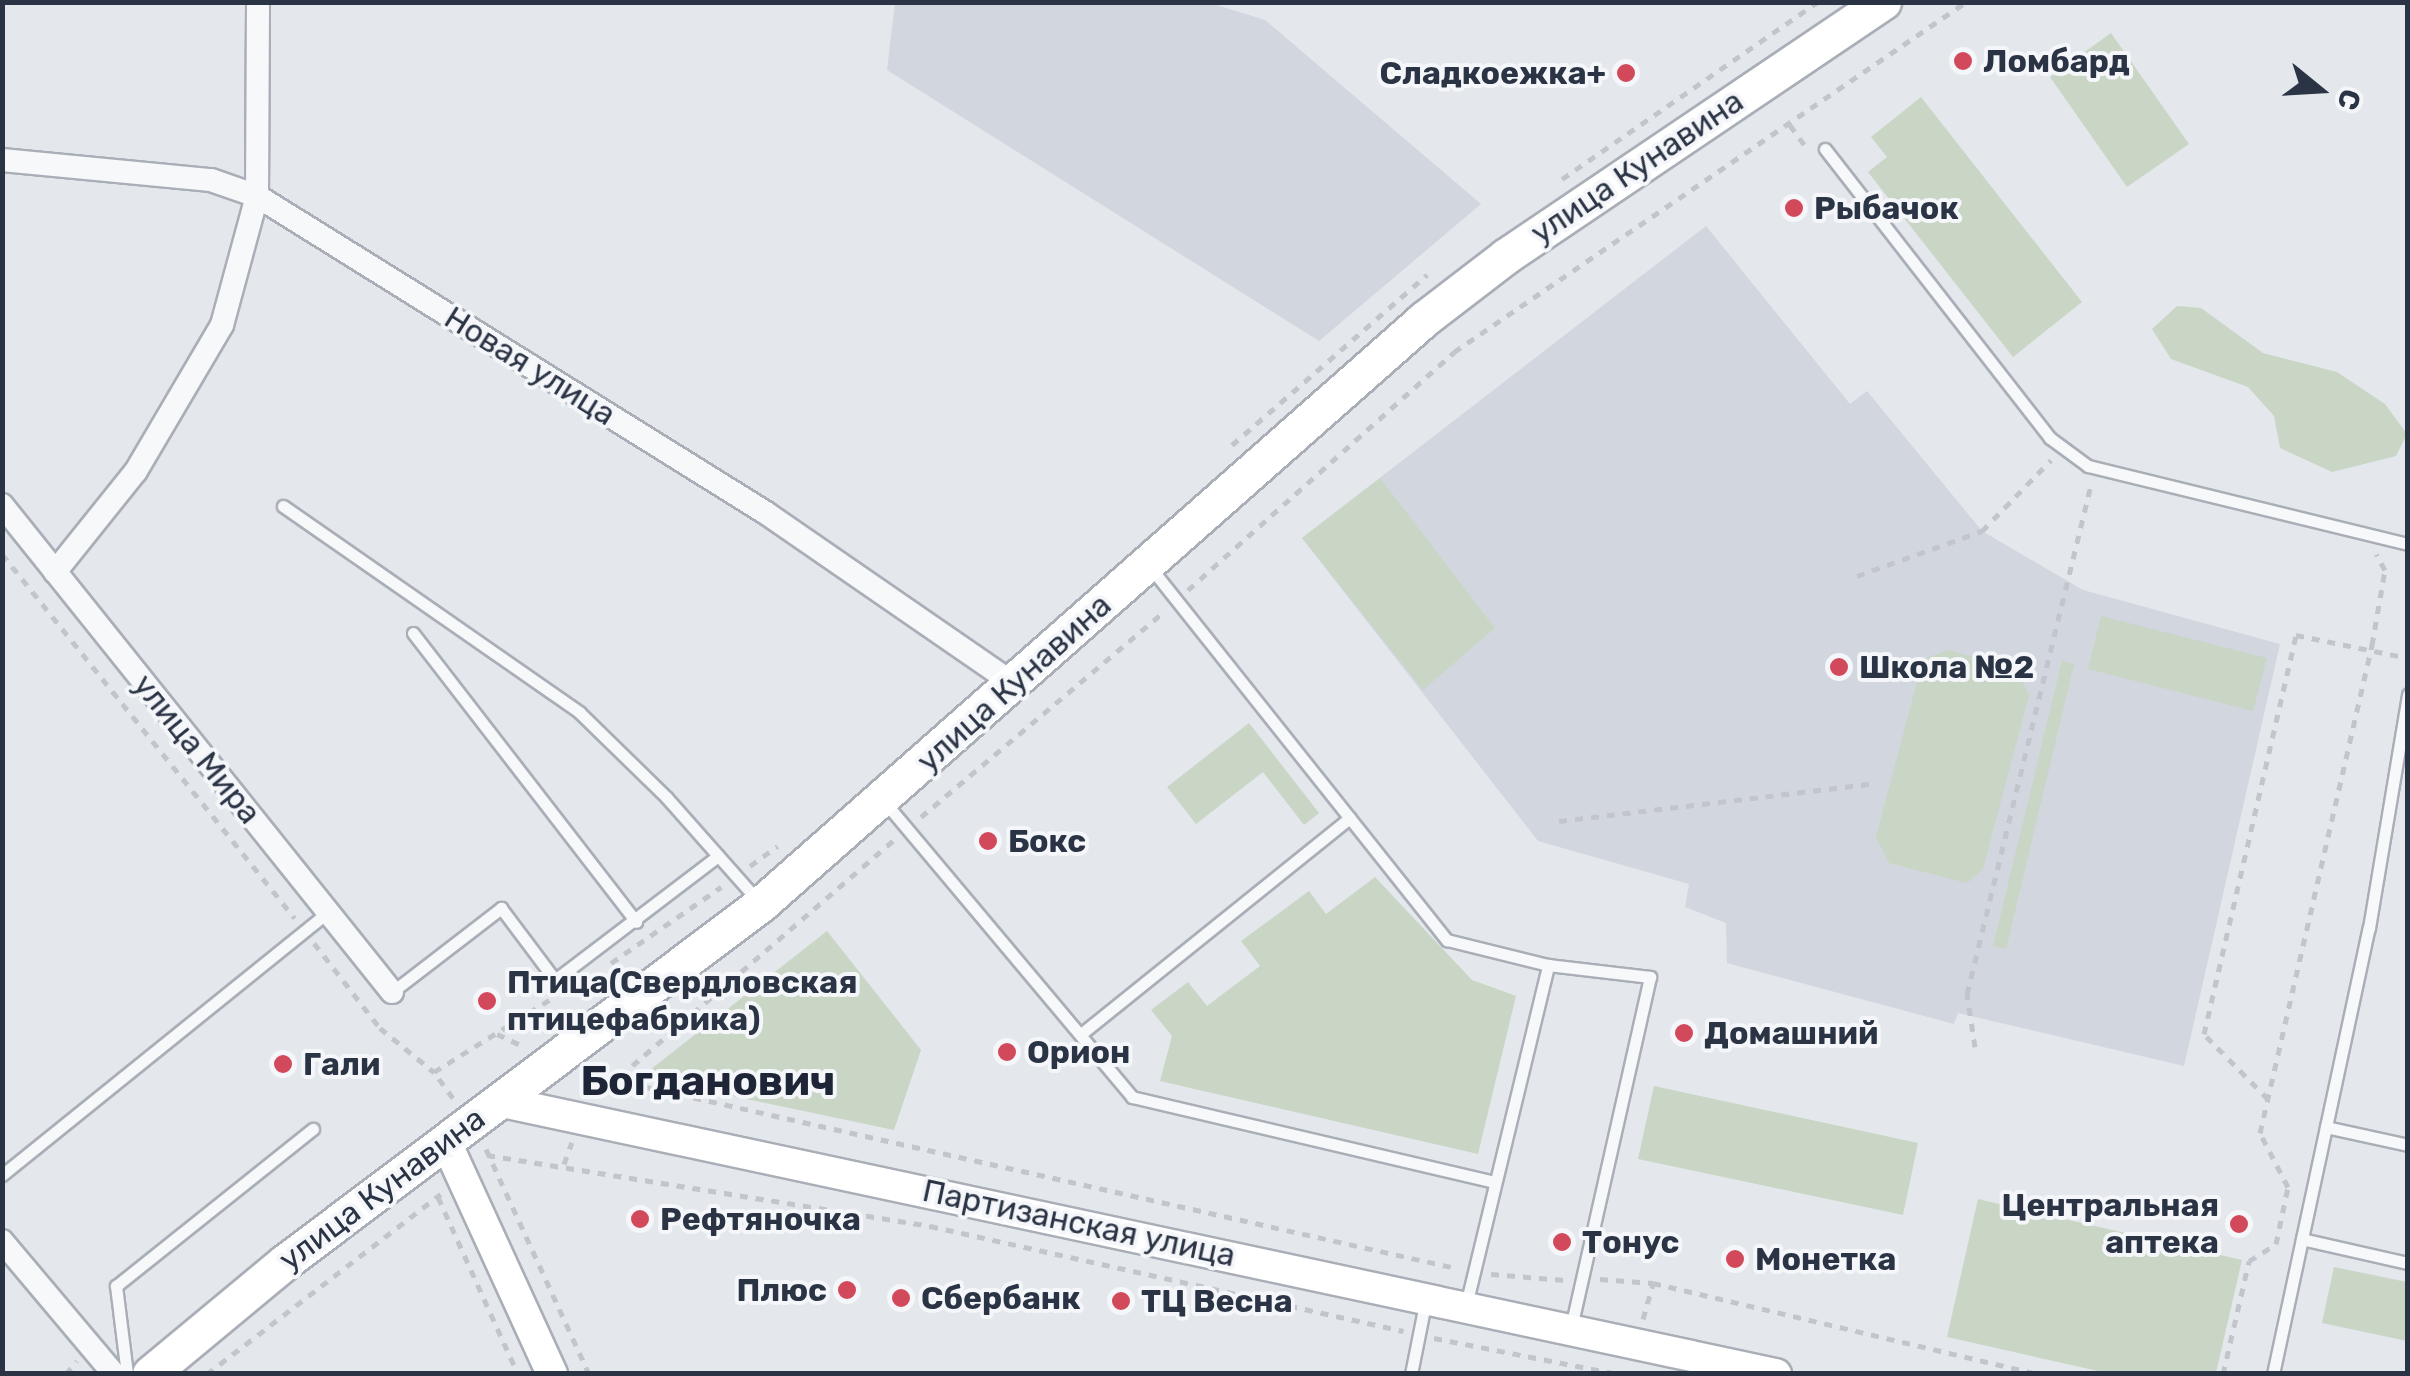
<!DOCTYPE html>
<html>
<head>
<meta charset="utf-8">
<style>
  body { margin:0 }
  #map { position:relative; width:2410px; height:1376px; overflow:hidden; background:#e4e7ec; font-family:Rubik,sans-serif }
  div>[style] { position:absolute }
  .built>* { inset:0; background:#d2d6de }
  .green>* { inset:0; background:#c9d6c5 }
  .path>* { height:5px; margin-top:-2.5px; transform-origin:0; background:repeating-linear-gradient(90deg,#c2c5cb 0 8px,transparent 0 16px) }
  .roads { filter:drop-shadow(2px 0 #a9aeb7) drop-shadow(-2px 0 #a9aeb7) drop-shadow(0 2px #a9aeb7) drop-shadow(0 -2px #a9aeb7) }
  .lane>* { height:11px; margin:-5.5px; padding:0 5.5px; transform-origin:5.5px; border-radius:5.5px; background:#f7f8fa }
  .street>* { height:22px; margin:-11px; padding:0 11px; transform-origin:11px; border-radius:11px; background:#f7f8fa }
  .secondary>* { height:30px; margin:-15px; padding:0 15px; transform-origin:15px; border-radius:15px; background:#fff }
  .primary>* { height:35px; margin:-17.5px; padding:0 17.5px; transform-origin:17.5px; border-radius:17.5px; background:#fff }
  .dots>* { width:28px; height:28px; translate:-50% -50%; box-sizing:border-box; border:5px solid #f4f6f9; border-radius:50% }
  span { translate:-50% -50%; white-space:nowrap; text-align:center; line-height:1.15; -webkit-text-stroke:8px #f4f6f9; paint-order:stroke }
  .poi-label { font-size:32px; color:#2b3445; font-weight:700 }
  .left { translate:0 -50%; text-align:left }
  .right { translate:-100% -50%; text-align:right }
  .street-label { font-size:32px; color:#2b3445 }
  .district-label { font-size:42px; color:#1d2536; font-weight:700 }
  .frame { position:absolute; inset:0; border:5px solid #2b3445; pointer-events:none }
  .north { position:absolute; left:2270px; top:40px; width:100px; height:100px; -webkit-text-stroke:8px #f4f6f9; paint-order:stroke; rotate:108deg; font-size:28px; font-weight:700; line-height:40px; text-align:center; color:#2b3445 }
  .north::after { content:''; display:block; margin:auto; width:35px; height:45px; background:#2b3445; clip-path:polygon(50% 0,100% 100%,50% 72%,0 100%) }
</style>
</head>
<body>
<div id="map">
  <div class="built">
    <div style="clip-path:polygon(895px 3px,1207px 2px,1265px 20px,1481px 204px,1319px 341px,887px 70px)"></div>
    <div style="clip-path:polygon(1706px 226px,1850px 404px,1867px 391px,1982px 531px,2083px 590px,2280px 644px,2184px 1066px,1958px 1013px,1954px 1024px,1727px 963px,1726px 923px,1685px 907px,1689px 884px,1538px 841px,1302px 538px)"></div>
  </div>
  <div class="green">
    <div style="clip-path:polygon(2111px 33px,2189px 144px,2127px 187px,2050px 77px)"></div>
    <div style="clip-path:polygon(1921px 97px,2082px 302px,2013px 357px,1868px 172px,1887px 157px,1871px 137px)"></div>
    <div style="clip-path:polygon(2177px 306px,2201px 308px,2263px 353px,2337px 372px,2385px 404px,2407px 434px,2396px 456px,2332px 472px,2280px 448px,2274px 416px,2248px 387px,2171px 359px,2152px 329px)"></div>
    <div style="clip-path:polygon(1380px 478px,1495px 628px,1423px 690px,1302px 538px)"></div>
    <div style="clip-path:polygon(2101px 616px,2267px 658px,2253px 711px,2088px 669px)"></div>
    <div style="clip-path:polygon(1949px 650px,2016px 669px,2029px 695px,1983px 869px,1967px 883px,1889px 863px,1876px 837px,1923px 659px)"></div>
    <div style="clip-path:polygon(2062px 661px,2074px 664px,2006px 949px,1993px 946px)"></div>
    <div style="clip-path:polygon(1249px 723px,1319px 813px,1304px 825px,1263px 772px,1196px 824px,1167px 787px)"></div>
    <div style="clip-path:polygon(1375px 877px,1472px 980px,1516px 996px,1478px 1154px,1160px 1081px,1172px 1036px,1151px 1010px,1188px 982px,1207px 1006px,1260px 966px,1241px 941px,1309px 891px,1326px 914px)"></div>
    <div style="clip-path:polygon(827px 931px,921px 1050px,894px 1130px,641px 1077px)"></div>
    <div style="clip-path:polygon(1654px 1086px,1918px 1143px,1903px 1215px,1638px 1159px)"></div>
    <div style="clip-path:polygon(1978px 1199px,2242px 1260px,2216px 1373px,2107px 1373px,1947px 1337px)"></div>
    <div style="clip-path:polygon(2334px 1267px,2407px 1282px,2407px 1341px,2322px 1323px)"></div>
  </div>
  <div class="path">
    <div style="left:1790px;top:125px;width:29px;rotate:54deg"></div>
    <div style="left:1562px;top:179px;width:311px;rotate:-34.7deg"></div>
    <div style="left:1232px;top:445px;width:259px;rotate:-41.1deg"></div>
    <div style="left:2px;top:554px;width:467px;rotate:51.2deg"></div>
    <div style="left:1857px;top:576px;width:133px;rotate:-19.8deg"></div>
    <div style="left:1982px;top:531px;width:99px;rotate:-45.8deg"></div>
    <div style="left:1188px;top:590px;width:357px;rotate:-41.8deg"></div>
    <div style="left:1454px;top:352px;width:620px;rotate:-34.36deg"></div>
    <div style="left:921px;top:817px;width:319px;rotate:-40.2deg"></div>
    <div style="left:1559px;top:821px;width:312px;rotate:-6.8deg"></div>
    <div style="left:750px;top:866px;width:34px;rotate:-36deg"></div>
    <div style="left:314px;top:943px;width:108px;rotate:52.2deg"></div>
    <div style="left:380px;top:1028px;width:70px;rotate:39.2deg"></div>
    <div style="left:611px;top:963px;width:134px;rotate:-34.6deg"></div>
    <div style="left:497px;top:1034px;width:29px;rotate:25deg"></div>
    <div style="left:1975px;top:1047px;width:54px;rotate:-98.6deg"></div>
    <div style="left:1967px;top:994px;width:524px;rotate:-76.31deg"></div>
    <div style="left:584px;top:1073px;width:894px;rotate:12.61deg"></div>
    <div style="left:596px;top:1097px;width:394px;rotate:-40.8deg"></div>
    <div style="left:453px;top:1098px;width:32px;rotate:-126deg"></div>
    <div style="left:434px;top:1072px;width:142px;rotate:-32deg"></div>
    <div style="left:2268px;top:1099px;width:91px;rotate:-134.6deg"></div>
    <div style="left:2204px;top:1034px;width:409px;rotate:-77deg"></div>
    <div style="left:2296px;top:635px;width:114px;rotate:11.6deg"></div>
    <div style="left:486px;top:1149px;width:247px;rotate:65.4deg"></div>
    <div style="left:487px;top:1155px;width:449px;rotate:9.1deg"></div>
    <div style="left:930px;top:1226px;width:485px;rotate:12.5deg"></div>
    <div style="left:564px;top:1164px;width:23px;rotate:-70deg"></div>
    <div style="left:438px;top:1197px;width:194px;rotate:65.7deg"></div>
    <div style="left:1491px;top:1274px;width:74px;rotate:4.6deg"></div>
    <div style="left:1600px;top:1279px;width:53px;rotate:4.3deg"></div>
    <div style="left:1653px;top:1283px;width:395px;rotate:13.3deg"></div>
    <div style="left:1643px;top:1319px;width:37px;rotate:-74deg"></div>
    <div style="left:1434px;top:1338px;width:187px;rotate:11.1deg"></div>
    <div style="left:66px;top:1374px;width:17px;rotate:-50deg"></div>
    <div style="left:207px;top:1374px;width:295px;rotate:-37.6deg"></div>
    <div style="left:2223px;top:1374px;width:116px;rotate:-77deg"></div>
    <div style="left:2249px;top:1261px;width:32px;rotate:-32deg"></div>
    <div style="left:2276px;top:1244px;width:58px;rotate:-78.1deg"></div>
    <div style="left:2288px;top:1187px;width:61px;rotate:-117.4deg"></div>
    <div style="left:2260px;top:1133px;width:501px;rotate:-77.07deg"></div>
    <div style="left:2372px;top:645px;width:76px;rotate:-80.2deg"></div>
    <div style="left:2385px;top:570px;width:18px;rotate:-119deg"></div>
  </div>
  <div class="roads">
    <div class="lane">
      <div style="left:1825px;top:149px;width:366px;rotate:52.1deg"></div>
      <div style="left:2050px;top:438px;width:47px;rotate:36.4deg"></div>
      <div style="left:2088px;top:466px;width:329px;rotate:13.7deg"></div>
      <div style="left:283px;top:506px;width:361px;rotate:34.8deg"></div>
      <div style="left:579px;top:712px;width:123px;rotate:44.3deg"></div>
      <div style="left:667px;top:798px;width:137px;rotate:48.5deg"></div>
      <div style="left:1150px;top:567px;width:477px;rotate:51.5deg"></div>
      <div style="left:1447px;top:940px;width:104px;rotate:13.9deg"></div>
      <div style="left:1548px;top:965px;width:103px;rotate:6.7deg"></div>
      <div style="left:1650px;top:977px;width:359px;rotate:102.7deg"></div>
      <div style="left:413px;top:633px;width:365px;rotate:52.3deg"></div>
      <div style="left:883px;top:800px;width:388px;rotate:50deg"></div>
      <div style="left:1132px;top:1097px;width:373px;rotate:13.2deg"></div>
      <div style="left:392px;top:992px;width:138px;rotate:-37.6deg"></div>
      <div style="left:501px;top:908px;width:90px;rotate:53.1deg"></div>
      <div style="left:555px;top:980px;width:205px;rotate:-37.3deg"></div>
      <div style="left:1081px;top:1034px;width:345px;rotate:-38.8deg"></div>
      <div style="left:2326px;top:1127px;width:84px;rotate:12.4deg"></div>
      <div style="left:2px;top:1175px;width:419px;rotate:-38.9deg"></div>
      <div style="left:2302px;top:1239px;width:109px;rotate:12.8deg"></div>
      <div style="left:1466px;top:1305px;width:350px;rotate:-76.4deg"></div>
      <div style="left:127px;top:1374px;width:89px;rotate:-97.1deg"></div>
      <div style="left:116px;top:1286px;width:252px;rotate:-38.6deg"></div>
      <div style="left:1411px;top:1374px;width:76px;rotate:-78.7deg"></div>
      <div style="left:2273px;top:1374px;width:456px;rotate:-77.9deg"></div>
      <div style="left:2369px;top:928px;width:237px;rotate:-80.5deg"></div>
    </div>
    <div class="street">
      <div style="left:2px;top:160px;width:210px;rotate:5.5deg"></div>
      <div style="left:211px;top:180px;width:49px;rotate:19.2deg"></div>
      <div style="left:257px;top:196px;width:600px;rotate:31.91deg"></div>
      <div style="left:766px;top:513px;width:303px;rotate:34.6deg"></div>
      <div style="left:2px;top:505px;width:624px;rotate:51.31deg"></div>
      <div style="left:55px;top:572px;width:129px;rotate:-51.3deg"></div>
      <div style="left:136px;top:471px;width:169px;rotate:-59.5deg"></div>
      <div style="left:222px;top:325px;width:134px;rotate:-74.8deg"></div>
      <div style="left:257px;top:196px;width:194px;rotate:-89.7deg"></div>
      <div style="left:2px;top:1241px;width:174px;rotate:49.9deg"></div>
    </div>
    <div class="secondary">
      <div style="left:498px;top:1101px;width:1307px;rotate:12.06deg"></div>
      <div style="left:445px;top:1140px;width:257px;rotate:65.4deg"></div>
    </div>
    <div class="primary">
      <div style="left:150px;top:1374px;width:175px;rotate:-39.7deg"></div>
      <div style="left:285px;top:1262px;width:596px;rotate:-36.95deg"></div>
      <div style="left:761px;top:904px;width:884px;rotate:-41.42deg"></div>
      <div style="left:1424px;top:319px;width:103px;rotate:-37.5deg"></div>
      <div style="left:1506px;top:256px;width:455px;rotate:-34deg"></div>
    </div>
  </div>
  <div class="dots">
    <div style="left:1963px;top:61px;background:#d1495b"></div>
    <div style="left:1626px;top:73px;background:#d1495b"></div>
    <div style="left:1794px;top:208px;background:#d1495b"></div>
    <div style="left:1839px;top:667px;background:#d1495b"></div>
    <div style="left:988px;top:841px;background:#d1495b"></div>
    <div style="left:487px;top:1001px;background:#d1495b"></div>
    <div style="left:1684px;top:1033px;background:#d1495b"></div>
    <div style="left:1007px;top:1052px;background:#d1495b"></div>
    <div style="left:283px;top:1064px;background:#d1495b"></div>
    <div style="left:640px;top:1219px;background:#d1495b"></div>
    <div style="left:2239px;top:1224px;background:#d1495b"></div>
    <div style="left:1562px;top:1242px;background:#d1495b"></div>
    <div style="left:1735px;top:1259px;background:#d1495b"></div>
    <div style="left:847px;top:1290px;background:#d1495b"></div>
    <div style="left:901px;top:1298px;background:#d1495b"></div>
    <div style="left:1121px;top:1301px;background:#d1495b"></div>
  </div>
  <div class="poi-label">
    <span class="left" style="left:1983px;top:61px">Ломбард</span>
    <span class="right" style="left:1606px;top:73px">Сладкоежка+</span>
    <span class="left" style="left:1814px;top:208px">Рыбачок</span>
    <span class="left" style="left:1859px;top:667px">Школа №2</span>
    <span class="left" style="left:1008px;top:841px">Бокс</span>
    <span class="left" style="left:507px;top:1001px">Птица(Свердловская<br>птицефабрика)</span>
    <span class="left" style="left:1704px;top:1033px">Домашний</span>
    <span class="left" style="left:1027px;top:1052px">Орион</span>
    <span class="left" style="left:303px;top:1064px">Гали</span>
    <span class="right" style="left:2219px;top:1224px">Центральная<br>аптека</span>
    <span class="left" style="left:660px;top:1219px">Рефтяночка</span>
    <span class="left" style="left:1582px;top:1242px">Тонус</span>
    <span class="left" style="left:1755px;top:1259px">Монетка</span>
    <span class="right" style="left:827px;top:1290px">Плюс</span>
    <span class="left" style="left:921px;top:1298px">Сбербанк</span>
    <span class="left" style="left:1141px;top:1301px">ТЦ Весна</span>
  </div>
  <div class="street-label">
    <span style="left:1637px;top:167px;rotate:-34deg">улица Кунавина</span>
    <span style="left:530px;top:366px;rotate:32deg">Новая улица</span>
    <span style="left:1014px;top:683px;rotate:-42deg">улица Кунавина</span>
    <span style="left:197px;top:749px;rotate:51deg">улица Мира</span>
    <span style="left:382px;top:1189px;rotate:-37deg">улица Кунавина</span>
    <span style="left:1079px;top:1223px;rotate:12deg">Партизанская улица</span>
  </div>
  <div class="district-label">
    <span style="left:708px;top:1081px">Богданович</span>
  </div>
  <div class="frame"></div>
  <div class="north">С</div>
</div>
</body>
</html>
